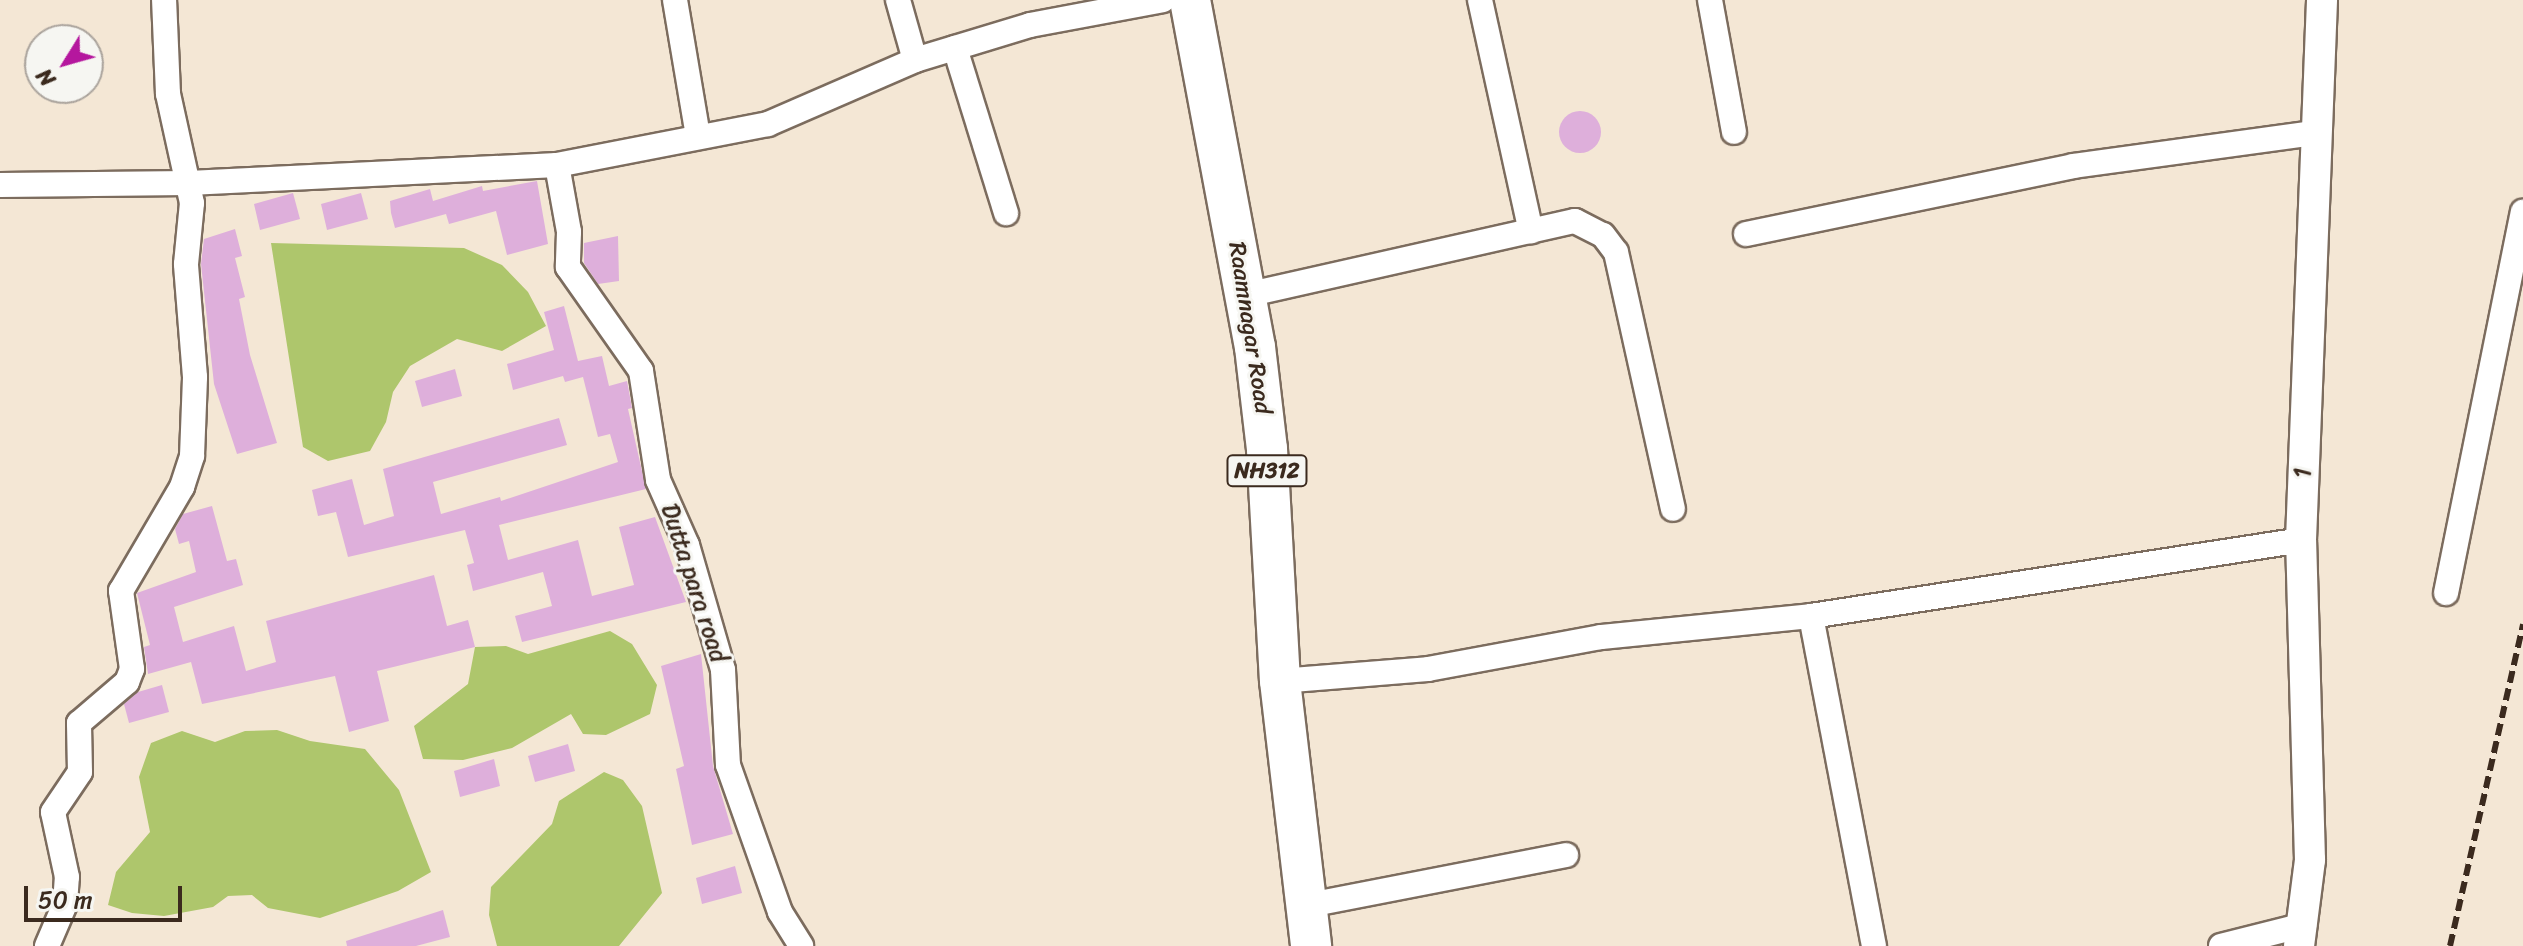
<!DOCTYPE html>
<html>
<head>
<meta charset="utf-8">
<style>
  body { margin:0 }
  #map { position:relative; width:2523px; height:946px; overflow:hidden; background:#f4e7d5; font-family:Sriracha,sans-serif }
  div>[style] { position:absolute }
  .green>* { inset:0; background:#aec66c }
  .building>* { inset:0; background:#deafdb }
  .round { border-radius:50% }
  .roads { filter:drop-shadow(2px 0 #7c6c5e) drop-shadow(-2px 0 #7c6c5e) drop-shadow(0 2px #7c6c5e) drop-shadow(0 -2px #7c6c5e) }
  .minor>* { height:24px; margin:-12px; padding:0 12px; transform-origin:12px; border-radius:12px; background:#fff }
  .tertiary>* { height:30px; margin:-15px; padding:0 15px; transform-origin:15px; border-radius:15px; background:#fff }
  .trunk>* { height:40px; margin:-20px; padding:0 20px; transform-origin:20px; border-radius:20px; background:#fff }
  .rail>* { height:6px; margin-top:-3px; transform-origin:0; background:repeating-linear-gradient(90deg,#3b2a1e 0 12px,transparent 0 18px) }
  span { translate:-50% -50%; white-space:nowrap; text-align:center; line-height:1.15; -webkit-text-stroke:6px #f6f6f2; paint-order:stroke }
  .shield-label span { padding:2px 6px; background:#f6f6f2; border:2px solid; border-radius:6px; -webkit-text-stroke-width:0 }
  .shield-label { font-size:22px; color:#3b2a1e; font-weight:700 }
  .street-label { font-size:24px; color:#3b2a1e }
  .north { position:absolute; left:24px; top:24px; width:80px; height:80px; box-sizing:border-box; background:#f6f6f2; border:2px solid #aba49d; border-radius:50%; rotate:233deg; font-size:22px; font-weight:700; line-height:32px; text-align:center; color:#3b2a1e }
  .north::after { content:''; display:block; margin:auto; width:28px; height:36px; background:#b5179e; clip-path:polygon(50% 0,100% 100%,50% 72%,0 100%) }
  .scale { position:absolute; left:24px; top:886px; width:158px; height:36px; box-sizing:border-box; border:4px solid #3b2a1e; border-top:0; padding-left:10px; font-size:24px; line-height:28px; white-space:nowrap; color:#3b2a1e; -webkit-text-stroke:6px #f6f6f2; paint-order:stroke }
</style>
</head>
<body>
<div id="map">
  <div class="green">
    <div style="clip-path:polygon(271px 243px,464px 248px,502px 265px,528px 292px,546px 326px,502px 351px,457px 339px,410px 366px,393px 392px,386px 422px,370px 451px,328px 461px,303px 447px)"></div>
    <div style="clip-path:polygon(610px 631px,632px 644px,657px 685px,650px 714px,606px 735px,583px 734px,571px 714px,512px 748px,463px 760px,423px 759px,414px 726px,468px 684px,475px 647px,506px 646px,528px 654px)"></div>
    <div style="clip-path:polygon(277px 730px,310px 741px,365px 749px,399px 790px,431px 872px,398px 891px,320px 918px,268px 908px,252px 895px,228px 896px,213px 907px,164px 916px,132px 913px,108px 905px,116px 872px,150px 832px,139px 777px,151px 743px,182px 731px,215px 742px,245px 731px)"></div>
    <div style="clip-path:polygon(604px 772px,623px 780px,642px 806px,662px 893px,619px 946px,497px 946px,489px 915px,491px 887px,552px 824px,559px 801px)"></div>
  </div>
  <div class="building">
    <div class="round" style="left:1559px;top:111px;width:42px;height:42px"></div>
    <div style="clip-path:polygon(537px 181px,548px 244px,507px 255px,496px 211px,449px 224px,446px 214px,395px 228px,391px 213px,390px 201px,430px 189px,433px 201px,482px 186px,483px 191px)"></div>
    <div style="clip-path:polygon(293px 193px,300px 219px,260px 230px,254px 204px)"></div>
    <div style="clip-path:polygon(361px 193px,368px 219px,327px 230px,321px 204px)"></div>
    <div style="clip-path:polygon(235px 229px,242px 256px,235px 258px,245px 297px,239px 299px,250px 355px,277px 443px,237px 454px,214px 384px,201px 264px,204px 239px)"></div>
    <div style="clip-path:polygon(618px 236px,619px 281px,598px 284px,584px 263px,584px 243px)"></div>
    <div style="clip-path:polygon(564px 306px,578px 361px,602px 356px,609px 386px,627px 381px,632px 408px,628px 409px,646px 489px,499px 525px,508px 560px,578px 540px,592px 596px,634px 585px,619px 527px,655px 517px,686px 602px,522px 642px,515px 616px,552px 606px,543px 572px,473px 591px,467px 565px,474px 563px,465px 530px,348px 557px,336px 512px,318px 516px,312px 490px,352px 479px,364px 525px,394px 516px,383px 469px,559px 418px,567px 445px,433px 482px,441px 514px,500px 497px,501px 501px,618px 462px,610px 434px,598px 437px,583px 377px,565px 382px,563px 376px,513px 390px,507px 364px,554px 350px,544px 312px)"></div>
    <div style="clip-path:polygon(455px 369px,462px 396px,422px 407px,415px 381px)"></div>
    <div style="clip-path:polygon(212px 506px,227px 561px,236px 559px,243px 585px,174px 607px,183px 642px,234px 626px,246px 671px,276px 662px,266px 621px,434px 575px,447px 626px,468px 620px,475px 647px,377px 671px,389px 721px,349px 732px,335px 676px,202px 704px,191px 662px,148px 674px,144px 647px,150px 645px,137px 593px,196px 572px,189px 541px,179px 544px,175px 529px,183px 514px)"></div>
    <div style="clip-path:polygon(701px 654px,713px 766px,733px 834px,692px 845px,676px 769px,684px 766px,661px 666px)"></div>
    <div style="clip-path:polygon(162px 685px,169px 712px,129px 723px,124px 704px,138px 692px)"></div>
    <div style="clip-path:polygon(568px 744px,575px 771px,535px 782px,528px 756px)"></div>
    <div style="clip-path:polygon(494px 759px,500px 786px,460px 797px,454px 771px)"></div>
    <div style="clip-path:polygon(735px 866px,742px 893px,702px 904px,696px 878px)"></div>
    <div style="clip-path:polygon(443px 910px,450px 937px,416px 946px,347px 946px,346px 941px)"></div>
  </div>
  <div class="roads">
    <div class="minor">
      <div style="left:675px;top:0;width:138px;rotate:80.4deg"></div>
      <div style="left:898px;top:0;width:62px;rotate:74.2deg"></div>
      <div style="left:1480px;top:0;width:237px;rotate:77.6deg"></div>
      <div style="left:1710px;top:0;width:134px;rotate:79.7deg"></div>
      <div style="left:955px;top:48px;width:173px;rotate:72.8deg"></div>
      <div style="left:557px;top:165px;width:68px;rotate:79.8deg"></div>
      <div style="left:569px;top:232px;width:35px;rotate:92deg"></div>
      <div style="left:568px;top:267px;width:127px;rotate:54.9deg"></div>
      <div style="left:641px;top:371px;width:110px;rotate:81.1deg"></div>
      <div style="left:658px;top:480px;width:71px;rotate:66deg"></div>
      <div style="left:687px;top:545px;width:130px;rotate:73.9deg"></div>
      <div style="left:723px;top:670px;width:95px;rotate:87deg"></div>
      <div style="left:728px;top:765px;width:156px;rotate:70.5deg"></div>
      <div style="left:780px;top:912px;width:40px;rotate:58deg"></div>
      <div style="left:0;top:185px;width:189px;rotate:-0.6deg"></div>
      <div style="left:189px;top:183px;width:368px;rotate:-2.8deg"></div>
      <div style="left:557px;top:165px;width:215px;rotate:-11deg"></div>
      <div style="left:768px;top:124px;width:160px;rotate:-23.5deg"></div>
      <div style="left:915px;top:60px;width:120px;rotate:-16.9deg"></div>
      <div style="left:1030px;top:25px;width:135px;rotate:-10.6deg"></div>
      <div style="left:1746px;top:234px;width:334px;rotate:-11.7deg"></div>
      <div style="left:2073px;top:166px;width:244px;rotate:-7.8deg"></div>
      <div style="left:1246px;top:295px;width:337px;rotate:-12.7deg"></div>
      <div style="left:1575px;top:221px;width:31px;rotate:27deg"></div>
      <div style="left:1603px;top:235px;width:21px;rotate:53deg"></div>
      <div style="left:1616px;top:252px;width:263px;rotate:77.5deg"></div>
      <div style="left:2446px;top:593px;width:389px;rotate:-78.6deg"></div>
      <div style="left:1811px;top:616px;width:336px;rotate:79.2deg"></div>
      <div style="left:1280px;top:681px;width:148px;rotate:-4.6deg"></div>
      <div style="left:1428px;top:669px;width:176px;rotate:-10.5deg"></div>
      <div style="left:1601px;top:637px;width:211px;rotate:-5.7deg"></div>
      <div style="left:1811px;top:616px;width:496px;rotate:-8.8deg"></div>
      <div style="left:1304px;top:906px;width:267px;rotate:-11deg"></div>
      <div style="left:47px;top:946px;width:46px;rotate:-66.8deg"></div>
      <div style="left:65px;top:904px;width:27px;rotate:-86deg"></div>
      <div style="left:67px;top:877px;width:66px;rotate:-102.2deg"></div>
      <div style="left:53px;top:812px;width:48px;rotate:-56deg"></div>
      <div style="left:80px;top:772px;width:49px;rotate:-91.2deg"></div>
      <div style="left:79px;top:723px;width:63px;rotate:-40.5deg"></div>
      <div style="left:127px;top:682px;width:14px;rotate:-69deg"></div>
      <div style="left:132px;top:669px;width:79px;rotate:-98deg"></div>
      <div style="left:121px;top:591px;width:121px;rotate:-59.6deg"></div>
      <div style="left:182px;top:487px;width:33px;rotate:-72deg"></div>
      <div style="left:192px;top:456px;width:79px;rotate:-87.8deg"></div>
      <div style="left:195px;top:377px;width:113px;rotate:-94.6deg"></div>
      <div style="left:186px;top:264px;width:61px;rotate:-84.4deg"></div>
      <div style="left:192px;top:203px;width:112px;rotate:-102.4deg"></div>
      <div style="left:168px;top:94px;width:94px;rotate:-92.4deg"></div>
      <div style="left:2221px;top:946px;width:86px;rotate:-14.2deg"></div>
    </div>
    <div class="tertiary">
      <div style="left:2299px;top:946px;width:87px;rotate:-82.7deg"></div>
      <div style="left:2310px;top:860px;width:320px;rotate:-91.6deg"></div>
      <div style="left:2301px;top:540px;width:540px;rotate:-87.77deg"></div>
    </div>
    <div class="trunk">
      <div style="left:1190px;top:0;width:353px;rotate:79.4deg"></div>
      <div style="left:1255px;top:347px;width:103px;rotate:83.3deg"></div>
      <div style="left:1267px;top:449px;width:232px;rotate:86.8deg"></div>
      <div style="left:1280px;top:681px;width:267px;rotate:83.3deg"></div>
    </div>
  </div>
  <div class="rail">
    <div style="left:2450px;top:946px;width:330px;rotate:-77.2deg"></div>
  </div>
  <div class="shield-label">
    <span style="left:1267px;top:471px">NH312</span>
  </div>
  <div class="street-label">
    <span style="left:1250px;top:328px;rotate:81deg">Raamnagar Road</span>
    <span style="left:2303px;top:473px;rotate:-88deg">1</span>
    <span style="left:694px;top:583px;rotate:72deg">Dutta para road</span>
  </div>
  <div class="north">N</div>
  <div class="scale">50 m</div>
</div>
</body>
</html>
